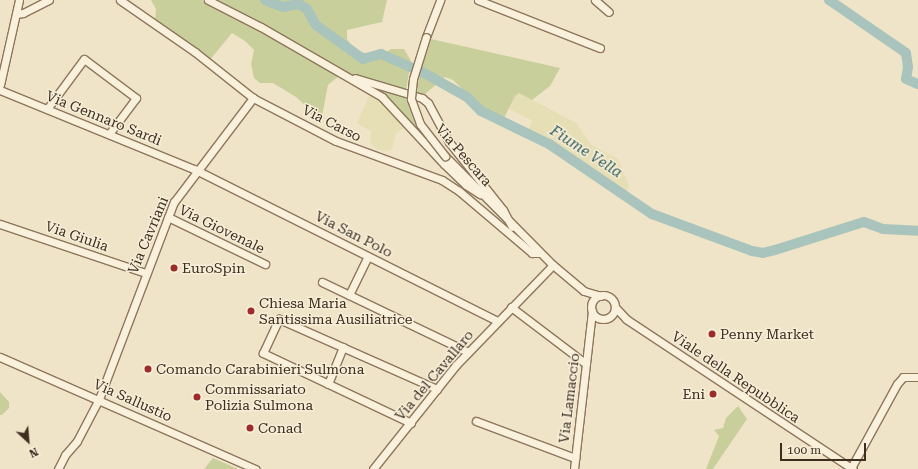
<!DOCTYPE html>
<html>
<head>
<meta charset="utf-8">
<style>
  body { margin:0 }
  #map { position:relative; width:918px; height:469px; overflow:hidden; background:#f0e4c8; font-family:"Roboto Serif",serif }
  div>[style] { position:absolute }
  .farmland>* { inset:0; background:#e6deb5 }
  .green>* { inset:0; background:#c9cf9b }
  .river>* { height:10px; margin:-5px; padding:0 5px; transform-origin:5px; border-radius:5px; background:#a9c4bc }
  .roads { filter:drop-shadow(1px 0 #8d765c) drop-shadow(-1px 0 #8d765c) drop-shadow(0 1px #8d765c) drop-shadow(0 -1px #8d765c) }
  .minor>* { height:7px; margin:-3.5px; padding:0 3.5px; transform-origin:3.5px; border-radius:3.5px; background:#faf1dc }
  .minor>.ring { margin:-3.5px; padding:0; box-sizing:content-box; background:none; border:7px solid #faf1dc; border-radius:50% }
  .bridges { filter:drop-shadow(1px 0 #8d765c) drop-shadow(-1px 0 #8d765c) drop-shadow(0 1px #8d765c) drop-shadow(0 -1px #8d765c) }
  .minor-bridge>* { height:7px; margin:-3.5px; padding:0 3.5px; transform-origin:3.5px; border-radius:3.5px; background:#faf1dc }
  .dots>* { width:11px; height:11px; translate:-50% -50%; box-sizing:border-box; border:2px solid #f7eed8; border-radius:50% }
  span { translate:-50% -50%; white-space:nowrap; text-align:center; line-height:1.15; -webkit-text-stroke:3px #f7eed8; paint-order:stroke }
  .street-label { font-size:14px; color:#3d2e20 }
  .poi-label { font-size:14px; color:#3d2e20 }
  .left { translate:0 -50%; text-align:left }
  .right { translate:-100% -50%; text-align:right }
  .water-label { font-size:15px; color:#2f5d5a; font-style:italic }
  .north { position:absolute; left:8px; top:421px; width:40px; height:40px; -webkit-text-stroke:3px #f7eed8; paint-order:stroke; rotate:154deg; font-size:11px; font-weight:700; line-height:16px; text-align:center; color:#3d2e20 }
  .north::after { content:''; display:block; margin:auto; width:14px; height:18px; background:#3d2e20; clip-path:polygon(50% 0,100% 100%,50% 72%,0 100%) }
  .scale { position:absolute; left:780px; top:443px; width:86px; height:18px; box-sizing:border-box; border:2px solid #3d2e20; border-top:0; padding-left:5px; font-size:12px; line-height:14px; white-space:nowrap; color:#3d2e20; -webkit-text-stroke:3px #f7eed8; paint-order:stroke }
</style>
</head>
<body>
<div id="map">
  <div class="farmland">
    <div style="clip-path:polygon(519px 93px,576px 123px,592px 145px,618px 159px,629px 186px,627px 192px,558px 144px,528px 129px,533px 121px,509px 109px,513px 97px)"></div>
    <div style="clip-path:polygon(370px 94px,387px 105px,407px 126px,396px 133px,392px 149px,388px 151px,377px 150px,370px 142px,371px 131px,357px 123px)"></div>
  </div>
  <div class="green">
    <div style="clip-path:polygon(151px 0,202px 0,227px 11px,340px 75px,328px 85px,322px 116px,313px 118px,306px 106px,296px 97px,273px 83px,260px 83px,254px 78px,251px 64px,254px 50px,245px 41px,232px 33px,209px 61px,155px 21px,156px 9px)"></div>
    <div style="clip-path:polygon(214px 0,387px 0,382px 22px,347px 30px,347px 39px,357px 52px,369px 53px,378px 57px,391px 49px,404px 49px,411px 61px,406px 90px,341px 71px)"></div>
    <div style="clip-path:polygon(431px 39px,560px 68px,550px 86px,532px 100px,519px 93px,515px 96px,503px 120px,484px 110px,453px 80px,445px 77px,424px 95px,417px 92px,419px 74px)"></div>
    <div style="clip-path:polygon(359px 82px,405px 96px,418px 132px)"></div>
    <div style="clip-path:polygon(0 392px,9px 402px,9px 408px,2px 415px,0 415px)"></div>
    <div style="clip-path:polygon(738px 406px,747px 419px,713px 469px,706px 469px,719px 436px,714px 430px,723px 428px,726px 418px)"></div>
    <div style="clip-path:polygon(213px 458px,238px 469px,204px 469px)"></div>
  </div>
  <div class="river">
    <div style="left:265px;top:0;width:19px;rotate:21deg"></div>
    <div style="left:283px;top:7px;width:16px;rotate:-11deg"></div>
    <div style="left:299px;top:4px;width:9px;rotate:32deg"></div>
    <div style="left:307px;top:9px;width:18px;rotate:61deg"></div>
    <div style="left:316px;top:25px;width:58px;rotate:35.9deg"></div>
    <div style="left:363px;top:59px;width:19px;rotate:-16deg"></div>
    <div style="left:381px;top:54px;width:47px;rotate:23.8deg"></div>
    <div style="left:424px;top:73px;width:49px;rotate:29.2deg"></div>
    <div style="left:467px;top:97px;width:20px;rotate:45deg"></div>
    <div style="left:481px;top:111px;width:76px;rotate:25.9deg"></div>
    <div style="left:549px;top:144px;width:125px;rotate:34.2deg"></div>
    <div style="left:652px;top:214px;width:107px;rotate:20.3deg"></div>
    <div style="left:752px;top:251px;width:11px;rotate:10deg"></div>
    <div style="left:763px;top:253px;width:12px;rotate:-14deg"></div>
    <div style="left:775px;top:250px;width:93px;rotate:-17.5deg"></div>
    <div style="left:864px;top:222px;width:20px;rotate:20deg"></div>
    <div style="left:883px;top:229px;width:35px;rotate:3deg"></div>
    <div style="left:829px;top:0;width:93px;rotate:34.5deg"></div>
    <div style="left:906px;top:53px;width:14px;rotate:82deg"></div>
    <div style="left:908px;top:67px;width:12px;rotate:99deg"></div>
    <div style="left:906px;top:79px;width:13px;rotate:23deg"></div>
  </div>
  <div class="roads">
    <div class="minor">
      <div style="left:120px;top:0;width:91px;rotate:34.7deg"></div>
      <div style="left:195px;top:52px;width:74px;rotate:38.4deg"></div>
      <div style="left:253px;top:98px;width:93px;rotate:27.4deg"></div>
      <div style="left:336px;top:141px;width:113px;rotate:20.2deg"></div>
      <div style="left:442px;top:180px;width:20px;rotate:33deg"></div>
      <div style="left:459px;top:191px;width:96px;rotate:40.3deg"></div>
      <div style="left:532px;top:253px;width:7px"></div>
      <div style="left:208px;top:0;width:59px;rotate:27deg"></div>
      <div style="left:261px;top:27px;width:140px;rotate:30deg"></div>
      <div style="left:382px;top:97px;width:91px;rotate:47.2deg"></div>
      <div style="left:444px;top:164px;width:30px;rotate:44deg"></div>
      <div style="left:466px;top:185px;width:17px;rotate:33deg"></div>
      <div style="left:478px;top:0;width:131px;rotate:21.5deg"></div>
      <div style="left:595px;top:0;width:18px;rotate:41deg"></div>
      <div style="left:16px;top:14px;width:7px;rotate:-8deg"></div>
      <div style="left:23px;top:13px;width:29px;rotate:-27deg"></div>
      <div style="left:426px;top:37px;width:40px;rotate:-69deg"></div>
      <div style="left:355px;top:78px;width:70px;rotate:16.6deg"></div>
      <div style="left:422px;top:98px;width:8px;rotate:40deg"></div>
      <div style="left:428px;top:103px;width:44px;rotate:61.7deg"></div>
      <div style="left:449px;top:142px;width:87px;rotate:51.5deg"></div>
      <div style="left:503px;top:210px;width:19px;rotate:62deg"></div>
      <div style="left:0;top:85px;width:87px;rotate:-77.4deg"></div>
      <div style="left:0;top:90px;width:209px;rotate:22.2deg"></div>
      <div style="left:194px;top:169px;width:339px;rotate:26.6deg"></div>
      <div style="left:47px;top:109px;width:62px;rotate:-53.5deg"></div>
      <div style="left:84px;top:59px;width:65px;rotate:36.9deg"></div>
      <div style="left:136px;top:98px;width:45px;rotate:126.9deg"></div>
      <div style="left:445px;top:156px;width:153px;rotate:45.3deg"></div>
      <div style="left:553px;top:265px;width:40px;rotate:40deg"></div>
      <div style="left:584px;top:291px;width:17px;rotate:17deg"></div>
      <div style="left:168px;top:217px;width:108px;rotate:25.9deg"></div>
      <div style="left:0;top:224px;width:154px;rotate:18.6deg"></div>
      <div style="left:322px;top:282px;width:162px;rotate:25.6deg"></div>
      <div style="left:349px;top:295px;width:43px;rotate:-64deg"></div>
      <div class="ring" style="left:591px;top:295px;width:17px;height:17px"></div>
      <div style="left:511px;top:307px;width:94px;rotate:37.2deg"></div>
      <div style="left:615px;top:307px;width:16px;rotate:47deg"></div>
      <div style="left:626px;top:319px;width:272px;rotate:33.5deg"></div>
      <div style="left:0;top:357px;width:279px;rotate:23.7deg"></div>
      <div style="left:328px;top:384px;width:40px;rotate:-68deg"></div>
      <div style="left:476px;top:421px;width:106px;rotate:20.5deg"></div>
      <div style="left:411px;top:423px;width:164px;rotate:-154.7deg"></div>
      <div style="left:263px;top:353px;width:38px;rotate:-65deg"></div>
      <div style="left:279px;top:319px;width:173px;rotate:23.9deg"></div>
      <div style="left:851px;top:468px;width:96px;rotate:-61.3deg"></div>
      <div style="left:897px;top:384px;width:9px;rotate:-49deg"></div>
      <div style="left:903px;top:377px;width:15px"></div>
      <div style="left:58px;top:469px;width:16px;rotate:-63deg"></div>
      <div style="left:65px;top:455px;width:18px;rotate:-49deg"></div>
      <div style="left:77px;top:441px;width:47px;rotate:-62.4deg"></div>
      <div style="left:99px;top:399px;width:211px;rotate:-69.2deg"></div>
      <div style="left:174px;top:202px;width:131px;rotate:-52.8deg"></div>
      <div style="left:373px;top:469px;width:133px;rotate:-51.4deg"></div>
      <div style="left:456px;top:365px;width:139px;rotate:-45.9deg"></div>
      <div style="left:574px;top:469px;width:159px;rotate:-83.5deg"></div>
    </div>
  </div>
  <div class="bridges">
    <div class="minor-bridge">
      <div style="left:426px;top:37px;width:44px;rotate:107.2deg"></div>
      <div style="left:413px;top:79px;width:20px;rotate:96deg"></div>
      <div style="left:411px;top:99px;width:27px;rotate:70deg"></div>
      <div style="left:420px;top:124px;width:41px;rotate:52deg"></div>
    </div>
  </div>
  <div class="dots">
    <div style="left:174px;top:268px;background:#9e2a2b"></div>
    <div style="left:251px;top:311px;background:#9e2a2b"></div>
    <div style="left:712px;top:334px;background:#9e2a2b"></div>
    <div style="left:148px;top:369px;background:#9e2a2b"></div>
    <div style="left:713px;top:394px;background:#9e2a2b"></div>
    <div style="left:197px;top:397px;background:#9e2a2b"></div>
    <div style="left:250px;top:428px;background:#9e2a2b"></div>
  </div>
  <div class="street-label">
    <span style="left:104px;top:118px;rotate:22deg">Via Gennaro Sardi</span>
    <span style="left:332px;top:123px;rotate:27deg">Via Carso</span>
    <span style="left:464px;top:155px;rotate:49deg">Via Pescara</span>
    <span style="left:222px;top:229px;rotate:26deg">Via Giovenale</span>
    <span style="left:354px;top:234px;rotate:27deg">Via San Polo</span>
    <span style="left:148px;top:235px;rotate:-67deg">Via Cavriani</span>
    <span style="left:77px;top:236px;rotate:19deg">Via Giulia</span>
    <span style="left:434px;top:375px;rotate:-50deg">Via del Cavallaro</span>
    <span style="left:736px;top:377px;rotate:34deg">Viale della Repubblica</span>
    <span style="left:569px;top:398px;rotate:-83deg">Via Lamaccio</span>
    <span style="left:133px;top:400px;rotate:24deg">Via Sallustio</span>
  </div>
  <div class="poi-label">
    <span class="left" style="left:182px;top:268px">EuroSpin</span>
    <span class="left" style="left:259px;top:311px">Chiesa Maria<br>Santissima Ausiliatrice</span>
    <span class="left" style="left:720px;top:334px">Penny Market</span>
    <span class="left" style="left:156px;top:369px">Comando Carabinieri Sulmona</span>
    <span class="left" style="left:205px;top:397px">Commissariato<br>Polizia Sulmona</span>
    <span class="right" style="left:705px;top:394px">Eni</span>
    <span class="left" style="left:258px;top:428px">Conad</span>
  </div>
  <div class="water-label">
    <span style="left:586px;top:152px;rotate:33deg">Fiume Vella</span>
  </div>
  <div class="north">N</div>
  <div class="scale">100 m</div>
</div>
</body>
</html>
